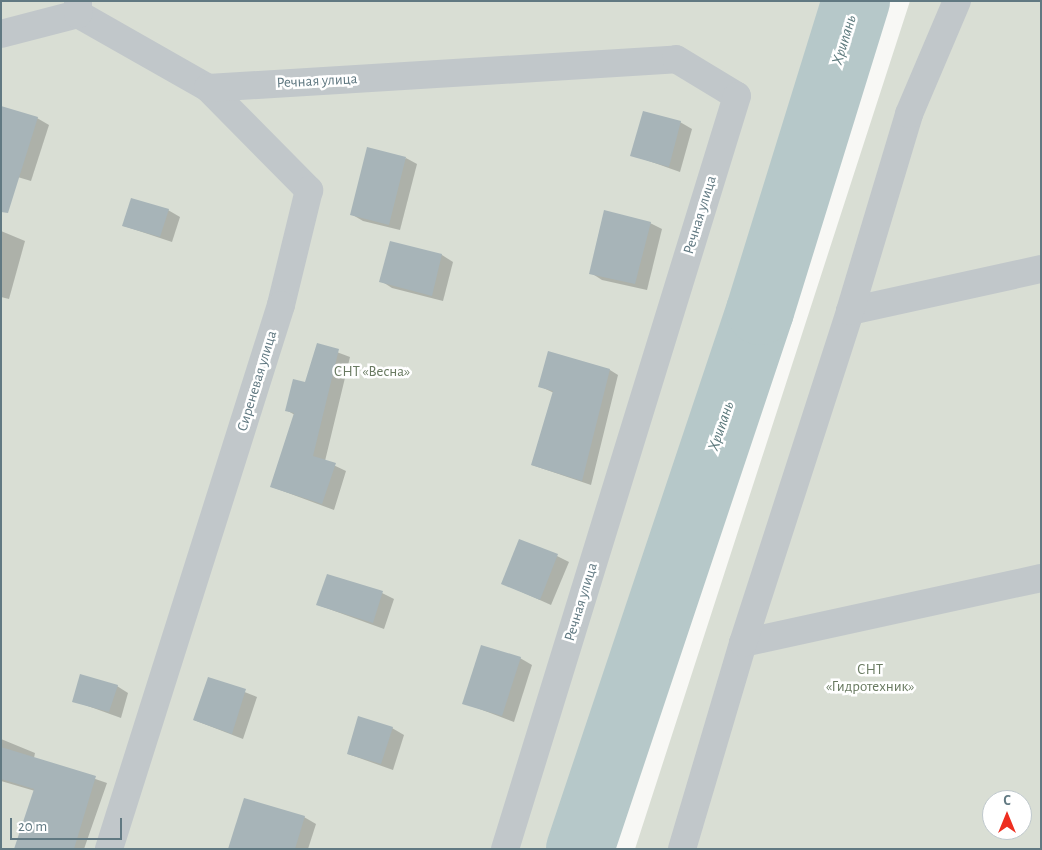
<!DOCTYPE html>
<html>
<head>
<meta charset="utf-8">
<style>
  body { margin:0 }
  #map { position:relative; width:1042px; height:850px; overflow:hidden; background:#f8f8f5; font-family:"Alegreya Sans",sans-serif }
  div>[style] { position:absolute }
  .green>* { inset:0; background:#d9ded4 }
  .shadow>* { inset:0; background:#0003 }
  .river>* { height:68px; margin:-34px; padding:0 34px; transform-origin:34px; border-radius:34px; background:#b6c8c9 }
  .building>* { inset:0; background:#a7b4b8 }
  .minor>* { height:28px; margin:-14px; padding:0 14px; transform-origin:14px; border-radius:14px; background:#c1c7ca }
  span { translate:-50% -50%; white-space:nowrap; text-align:center; line-height:1.15; -webkit-text-stroke:5px #fff; paint-order:stroke }
  .street-label { font-size:15px; color:#617982 }
  .park-label { font-size:15px; color:#697a61 }
  .water-label { font-size:16px; color:#5c797c; font-style:italic }
  .frame { position:absolute; inset:0; border:2px solid #617982; pointer-events:none }
  .north { position:absolute; left:982px; top:790px; width:50px; height:50px; box-sizing:border-box; background:#fff; border:1px solid #c0c9cd; border-radius:50%; rotate:0deg; font-size:14px; font-weight:700; line-height:20px; text-align:center; color:#617982 }
  .north::after { content:''; display:block; margin:auto; width:18px; height:22px; background:#ee2e20; clip-path:polygon(50% 0,100% 100%,50% 72%,0 100%) }
  .scale { position:absolute; left:10px; top:818px; width:112px; height:22px; box-sizing:border-box; border:2px solid #617982; border-top:0; padding-left:6px; font-size:15px; line-height:18px; white-space:nowrap; color:#617982; -webkit-text-stroke:4px #fff; paint-order:stroke }
</style>
</head>
<body>
<div id="map">
  <div class="green">
    <div style="clip-path:polygon(1px 1px,883px 1px,607px 849px,1px 849px)"></div>
    <div style="clip-path:polygon(evenodd,910px 1px,1041px 1px,1041px 849px,635px 849px,910px 1px,992px 800px,1022px 800px,1022px 830px,992px 830px,992px 800px)"></div>
  </div>
  <div class="shadow">
    <div style="clip-path:polygon(37px 118px,49px 125px,31px 181px,1px 172px)"></div>
    <div style="clip-path:polygon(680px 122px,692px 129px,680px 172px,632px 155px)"></div>
    <div style="clip-path:polygon(406px 158px,417px 164px,400px 230px,363px 221px,351px 214px)"></div>
    <div style="clip-path:polygon(168px 210px,180px 217px,172px 242px,124px 226px)"></div>
    <div style="clip-path:polygon(650px 223px,662px 229px,647px 290px,602px 280px,591px 273px)"></div>
    <div style="clip-path:polygon(1px 231px,25px 241px,9px 299px,1px 297px)"></div>
    <div style="clip-path:polygon(390px 243px,442px 255px,453px 262px,443px 301px,392px 288px,381px 281px)"></div>
    <div style="clip-path:polygon(318px 345px,350px 357px,325px 461px,346px 471px,334px 510px,272px 487px,295px 415px,286px 410px,306px 383px)"></div>
    <div style="clip-path:polygon(610px 370px,618px 375px,591px 485px,532px 465px,554px 393px,539px 386px)"></div>
    <div style="clip-path:polygon(557px 556px,569px 562px,551px 605px,502px 583px)"></div>
    <div style="clip-path:polygon(382px 593px,394px 599px,384px 629px,318px 605px)"></div>
    <div style="clip-path:polygon(520px 658px,532px 665px,514px 722px,464px 703px)"></div>
    <div style="clip-path:polygon(209px 678px,257px 697px,243px 739px,194px 720px)"></div>
    <div style="clip-path:polygon(117px 686px,128px 693px,121px 718px,74px 701px)"></div>
    <div style="clip-path:polygon(392px 728px,404px 735px,393px 770px,348px 754px)"></div>
    <div style="clip-path:polygon(1px 739px,35px 753px,34px 758px,107px 783px,84px 849px,15px 849px,35px 791px,1px 781px)"></div>
    <div style="clip-path:polygon(304px 817px,316px 824px,308px 849px,230px 849px)"></div>
  </div>
  <div class="river">
    <div style="left:580px;top:849px;width:567px;rotate:-71.5deg"></div>
    <div style="left:760px;top:311px;width:325px;rotate:-72.8deg"></div>
  </div>
  <div class="building">
    <div style="clip-path:polygon(1px 106px,38px 117px,8px 213px,1px 212px)"></div>
    <div style="clip-path:polygon(643px 111px,681px 121px,669px 167px,630px 156px)"></div>
    <div style="clip-path:polygon(367px 147px,406px 157px,389px 225px,350px 215px)"></div>
    <div style="clip-path:polygon(131px 198px,169px 209px,160px 237px,122px 226px)"></div>
    <div style="clip-path:polygon(604px 210px,651px 222px,635px 284px,589px 274px)"></div>
    <div style="clip-path:polygon(390px 241px,442px 254px,432px 296px,379px 282px)"></div>
    <div style="clip-path:polygon(317px 343px,339px 349px,313px 456px,336px 463px,322px 504px,270px 487px,294px 413px,285px 411px,293px 379px,305px 382px)"></div>
    <div style="clip-path:polygon(548px 351px,610px 369px,582px 481px,531px 465px,553px 391px,538px 387px)"></div>
    <div style="clip-path:polygon(519px 539px,558px 554px,540px 600px,501px 584px)"></div>
    <div style="clip-path:polygon(327px 574px,383px 591px,373px 623px,316px 605px)"></div>
    <div style="clip-path:polygon(481px 645px,521px 657px,502px 716px,462px 704px)"></div>
    <div style="clip-path:polygon(80px 674px,118px 685px,109px 712px,72px 702px)"></div>
    <div style="clip-path:polygon(208px 677px,246px 689px,232px 734px,193px 720px)"></div>
    <div style="clip-path:polygon(358px 716px,393px 727px,381px 764px,347px 754px)"></div>
    <div style="clip-path:polygon(1px 747px,96px 776px,74px 849px,14px 849px,34px 789px,1px 779px)"></div>
    <div style="clip-path:polygon(244px 798px,305px 816px,295px 849px,228px 849px)"></div>
  </div>
  <div class="minor">
    <div style="left:78px;top:14px;width:150px;rotate:29.6deg"></div>
    <div style="left:208px;top:88px;width:144px;rotate:45.3deg"></div>
    <div style="left:309px;top:190px;width:118px;rotate:103.7deg"></div>
    <div style="left:281px;top:305px;width:571px;rotate:107.55deg"></div>
    <div style="left:1px;top:34px;width:80px;rotate:-14.6deg"></div>
    <div style="left:78px;top:14px;width:13px;rotate:-90deg"></div>
    <div style="left:208px;top:88px;width:469px;rotate:-3.5deg"></div>
    <div style="left:676px;top:59px;width:71px;rotate:31.2deg"></div>
    <div style="left:737px;top:96px;width:788px;rotate:107.12deg"></div>
    <div style="left:850px;top:311px;width:196px;rotate:-12.4deg"></div>
    <div style="left:743px;top:643px;width:305px;rotate:-12.3deg"></div>
    <div style="left:682px;top:849px;width:215px;rotate:-73.5deg"></div>
    <div style="left:743px;top:643px;width:349px;rotate:-72.1deg"></div>
    <div style="left:850px;top:311px;width:206px;rotate:-73.3deg"></div>
    <div style="left:909px;top:114px;width:123px;rotate:-67deg"></div>
  </div>
  <div class="street-label">
    <span style="left:317px;top:81px;rotate:-3deg">Речная улица</span>
    <span style="left:700px;top:215px;rotate:-73deg">Речная улица</span>
    <span style="left:257px;top:381px;rotate:-73deg">Сиреневая улица</span>
    <span style="left:581px;top:602px;rotate:-73deg">Речная улица</span>
  </div>
  <div class="park-label">
    <span style="left:372px;top:372px">СНТ «Весна»</span>
    <span style="left:870px;top:678px">СНТ<br>«Гидротехник»</span>
  </div>
  <div class="water-label">
    <span style="left:844px;top:40px;rotate:-73deg">Хрипань</span>
    <span style="left:721px;top:426px;rotate:-71deg">Хрипань</span>
  </div>
  <div class="frame"></div>
  <div class="north">С</div>
  <div class="scale">20 m</div>
</div>
</body>
</html>
